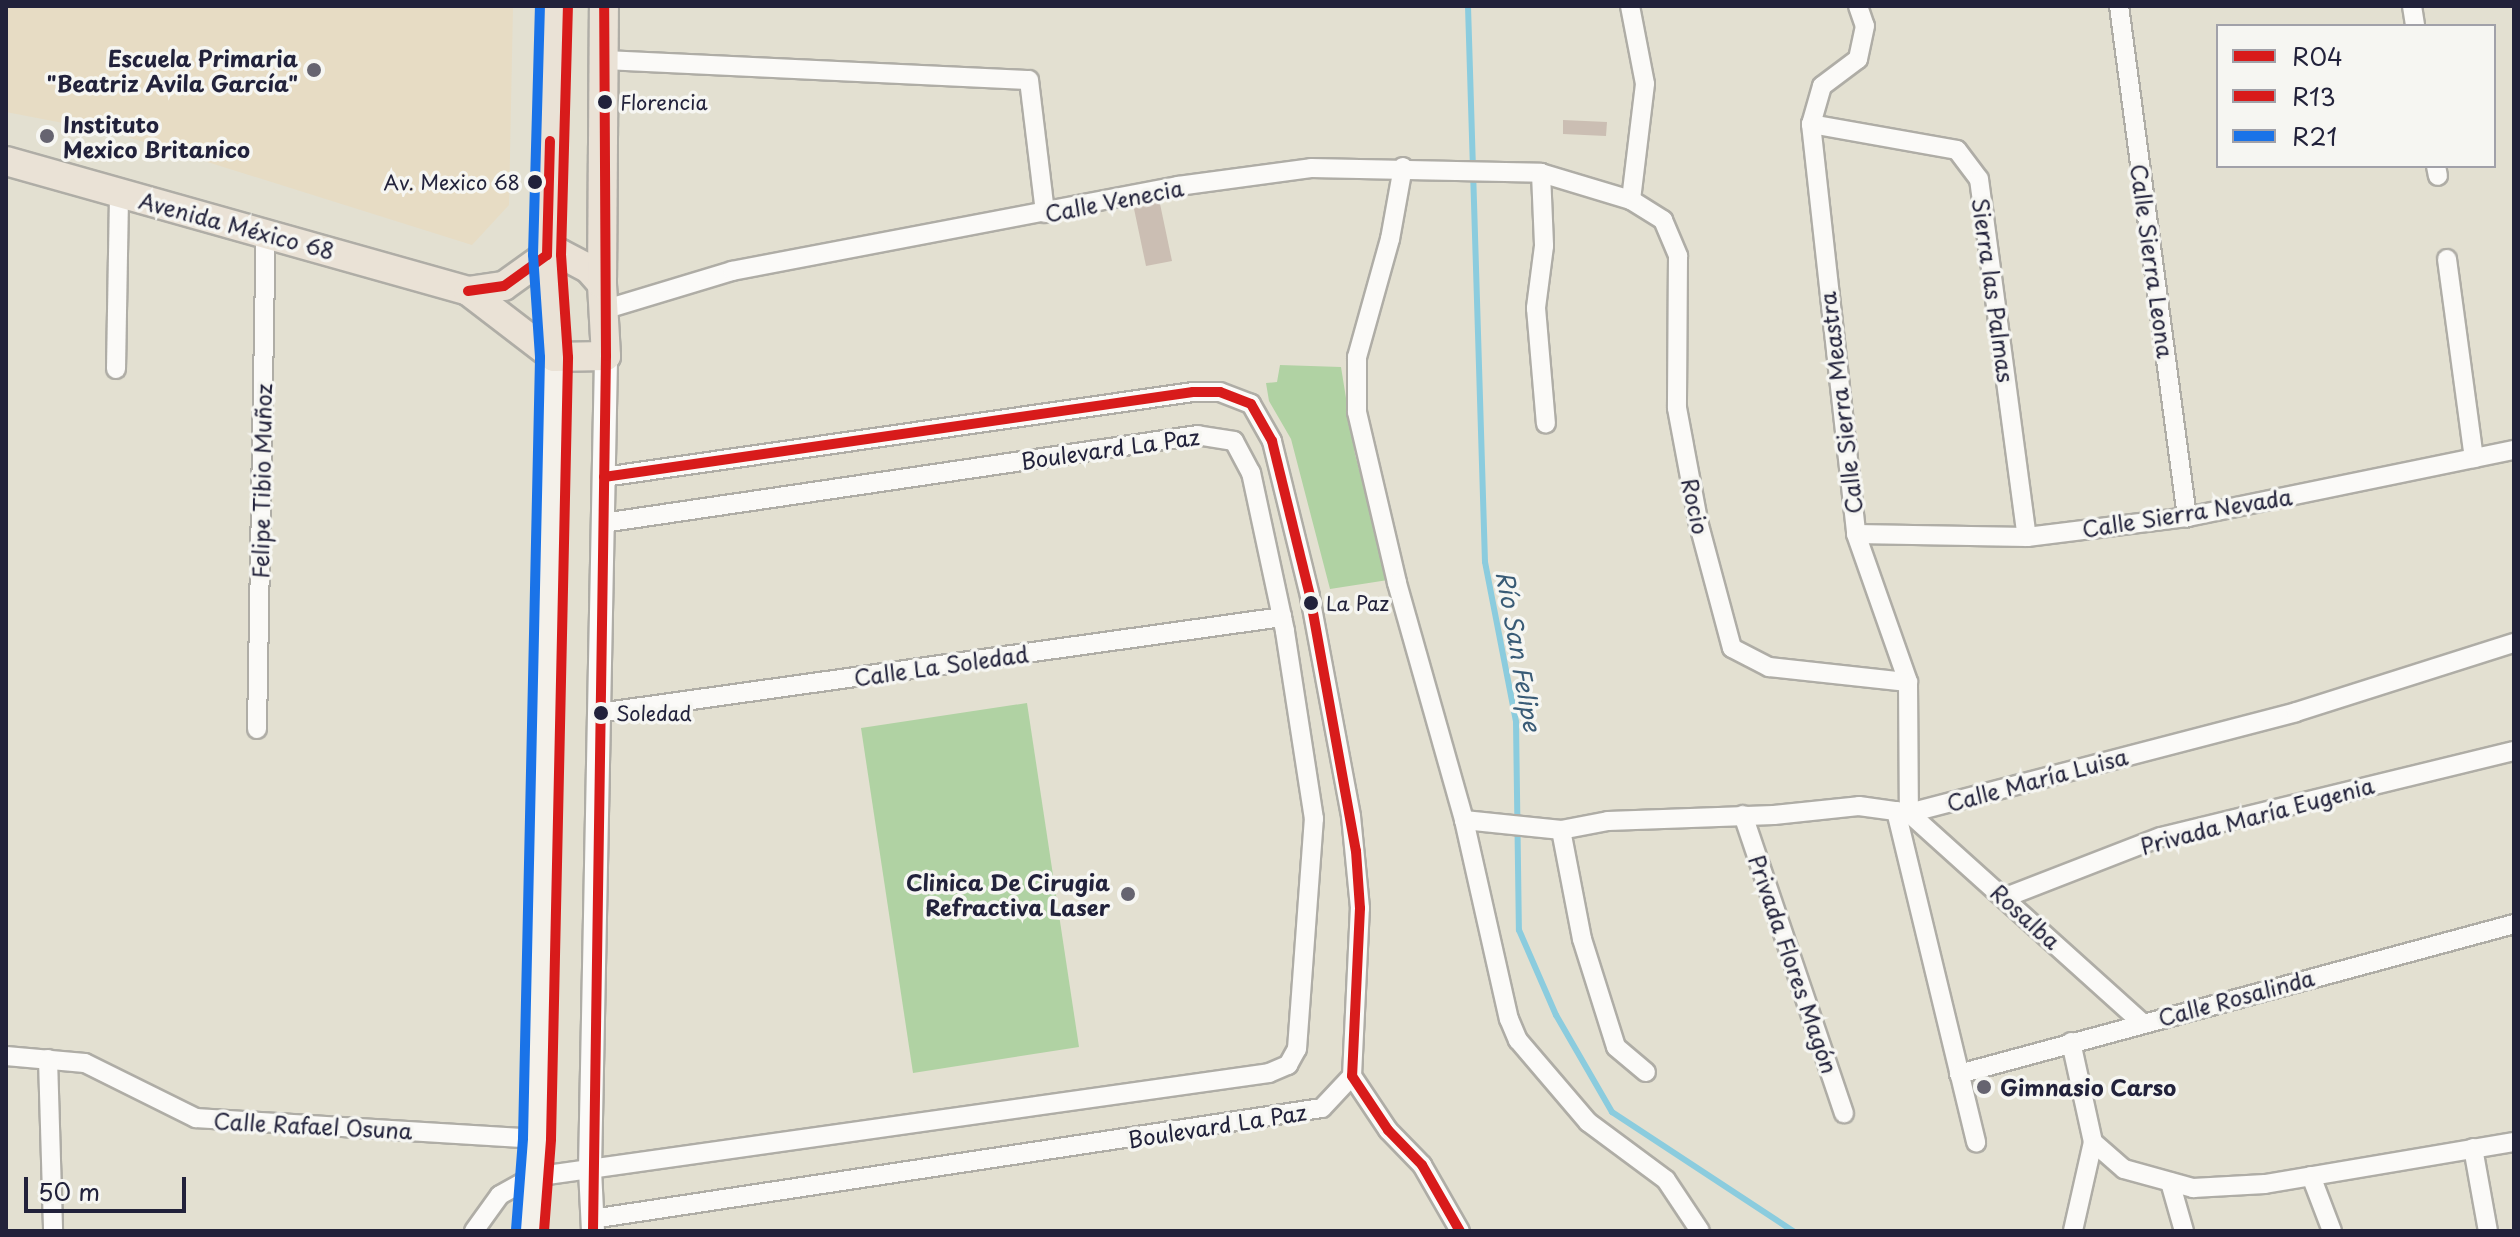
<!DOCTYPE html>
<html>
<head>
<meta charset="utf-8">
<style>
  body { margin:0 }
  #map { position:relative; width:2520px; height:1237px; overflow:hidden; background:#e3e0d1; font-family:"Playpen Sans",sans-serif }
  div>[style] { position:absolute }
  .built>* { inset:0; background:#e7dcc4 }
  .green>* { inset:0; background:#b0d2a3 }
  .stream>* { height:6px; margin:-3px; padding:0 3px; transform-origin:3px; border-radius:3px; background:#8bccde }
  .building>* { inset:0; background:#cbbeb3 }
  .roads { filter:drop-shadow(2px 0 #afada6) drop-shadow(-2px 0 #afada6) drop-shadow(0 2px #afada6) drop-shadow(0 -2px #afada6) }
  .minor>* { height:18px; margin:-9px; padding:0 9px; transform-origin:9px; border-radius:9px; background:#fbfaf8 }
  .tertiary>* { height:22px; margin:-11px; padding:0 11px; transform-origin:11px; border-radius:11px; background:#fbfaf8 }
  .secondary>* { height:26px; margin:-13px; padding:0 13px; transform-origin:13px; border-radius:13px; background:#f4f1ea }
  .primary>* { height:28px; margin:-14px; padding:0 14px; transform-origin:14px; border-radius:14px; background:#eae2d6 }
  .bus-1>* { height:10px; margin:-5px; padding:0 5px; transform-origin:5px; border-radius:5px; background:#d81b1b }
  .bus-2>* { height:10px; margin:-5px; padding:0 5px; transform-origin:5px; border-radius:5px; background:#d81b1b }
  .bus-3>* { height:10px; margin:-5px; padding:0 5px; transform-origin:5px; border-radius:5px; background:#1a73e8 }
  .dots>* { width:22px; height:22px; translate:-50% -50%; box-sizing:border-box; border:4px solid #f6f6f2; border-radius:50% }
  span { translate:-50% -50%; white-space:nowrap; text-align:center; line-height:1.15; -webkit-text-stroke:7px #f6f6f2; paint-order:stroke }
  .bus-label { font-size:20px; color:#22223b }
  .left { translate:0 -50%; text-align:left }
  .right { translate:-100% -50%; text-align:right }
  .poi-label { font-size:22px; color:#22223b; font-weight:700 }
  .street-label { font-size:22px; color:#22223b }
  .water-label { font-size:24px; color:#395b76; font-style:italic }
  .frame { position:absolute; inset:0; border:8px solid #22223b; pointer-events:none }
  .legend { position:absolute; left:2216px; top:24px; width:280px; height:144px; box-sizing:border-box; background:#f6f6f2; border:2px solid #a1a1a9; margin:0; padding:10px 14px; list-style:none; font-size:24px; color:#22223b }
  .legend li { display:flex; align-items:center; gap:16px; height:40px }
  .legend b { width:40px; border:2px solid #a1a1a9 }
  .scale { position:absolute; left:24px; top:1177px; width:162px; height:36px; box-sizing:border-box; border:4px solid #22223b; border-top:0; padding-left:10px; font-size:24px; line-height:28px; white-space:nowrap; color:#22223b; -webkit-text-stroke:6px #f6f6f2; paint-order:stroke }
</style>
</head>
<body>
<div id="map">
  <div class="built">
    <div style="clip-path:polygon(6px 6px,513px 6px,509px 205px,472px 245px,115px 133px,6px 112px)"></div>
  </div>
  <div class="green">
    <div style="clip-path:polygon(1280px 365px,1341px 367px,1355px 454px,1388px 580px,1330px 589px,1291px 439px,1269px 401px,1266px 383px,1277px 382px)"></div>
    <div style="clip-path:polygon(1027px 703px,1079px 1047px,913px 1073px,861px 728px)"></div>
  </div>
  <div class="stream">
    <div style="left:1468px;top:6px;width:556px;rotate:88.25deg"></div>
    <div style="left:1485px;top:562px;width:163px;rotate:79deg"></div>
    <div style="left:1516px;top:722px;width:208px;rotate:89.2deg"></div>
    <div style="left:1519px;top:930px;width:93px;rotate:66.5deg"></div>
    <div style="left:1556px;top:1015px;width:112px;rotate:60deg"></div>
    <div style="left:1612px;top:1112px;width:217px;rotate:33.3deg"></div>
  </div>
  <div class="building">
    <div style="clip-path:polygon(1563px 120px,1607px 122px,1606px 136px,1563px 134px)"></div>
    <div style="clip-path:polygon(1159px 199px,1172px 261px,1146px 266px,1133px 204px)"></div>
  </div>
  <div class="roads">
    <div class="minor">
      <div style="left:1630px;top:6px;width:79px;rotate:79.1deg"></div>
      <div style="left:1645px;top:84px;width:117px;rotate:96.9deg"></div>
      <div style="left:1858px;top:6px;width:21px;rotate:71deg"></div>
      <div style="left:1865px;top:26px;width:34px;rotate:102deg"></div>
      <div style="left:1858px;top:59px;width:45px;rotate:143.1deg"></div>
      <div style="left:1822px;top:86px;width:40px;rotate:106deg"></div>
      <div style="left:1811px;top:124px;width:412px;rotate:83.7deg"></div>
      <div style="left:1856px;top:534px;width:157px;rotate:70.6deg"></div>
      <div style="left:1908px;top:682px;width:131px;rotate:89.6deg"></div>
      <div style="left:1909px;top:813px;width:312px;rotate:42deg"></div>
      <div style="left:2119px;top:6px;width:516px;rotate:82.42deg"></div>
      <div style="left:2412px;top:6px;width:20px;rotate:81deg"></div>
      <div style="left:603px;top:60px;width:426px;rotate:2.7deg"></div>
      <div style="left:1029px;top:80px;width:134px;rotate:83.1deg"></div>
      <div style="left:1811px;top:124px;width:148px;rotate:10.1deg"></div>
      <div style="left:1957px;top:150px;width:36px;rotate:53deg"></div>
      <div style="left:1979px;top:179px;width:361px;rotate:82.4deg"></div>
      <div style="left:2436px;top:166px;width:10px;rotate:79deg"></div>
      <div style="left:1403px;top:167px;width:73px;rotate:100.2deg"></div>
      <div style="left:1390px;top:239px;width:123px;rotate:105.6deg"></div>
      <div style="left:1357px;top:357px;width:55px;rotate:90deg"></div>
      <div style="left:1357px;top:412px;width:176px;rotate:76.8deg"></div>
      <div style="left:1397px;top:583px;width:246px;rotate:74.2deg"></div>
      <div style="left:1464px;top:820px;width:204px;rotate:77.3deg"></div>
      <div style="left:1509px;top:1019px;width:23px;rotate:67deg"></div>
      <div style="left:1518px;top:1040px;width:108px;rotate:49.5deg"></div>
      <div style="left:1588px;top:1122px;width:97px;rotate:36.6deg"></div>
      <div style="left:1666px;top:1180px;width:61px;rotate:56.3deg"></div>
      <div style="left:1541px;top:173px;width:73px;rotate:87.6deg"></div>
      <div style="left:1544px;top:246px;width:63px;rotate:97.4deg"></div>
      <div style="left:1536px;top:308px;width:116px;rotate:85.1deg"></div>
      <div style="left:2447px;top:259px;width:201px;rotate:82.3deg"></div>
      <div style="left:603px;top:310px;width:135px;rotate:-16.8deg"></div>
      <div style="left:732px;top:271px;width:454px;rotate:-10.8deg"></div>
      <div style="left:1178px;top:186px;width:134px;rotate:-7.7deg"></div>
      <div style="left:1311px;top:168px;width:230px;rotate:1.2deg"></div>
      <div style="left:1541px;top:173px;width:94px;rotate:16.7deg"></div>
      <div style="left:1631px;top:200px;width:38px;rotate:32deg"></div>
      <div style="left:1663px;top:220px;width:39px;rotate:67deg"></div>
      <div style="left:1678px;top:256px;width:152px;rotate:90.4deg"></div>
      <div style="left:1677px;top:408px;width:119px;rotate:79.4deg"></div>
      <div style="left:1699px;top:525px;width:127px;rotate:75deg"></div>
      <div style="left:1732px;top:648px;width:42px;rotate:27.2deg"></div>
      <div style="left:1769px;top:667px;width:140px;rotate:6.2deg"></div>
      <div style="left:116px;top:369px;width:176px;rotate:-89deg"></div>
      <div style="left:1856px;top:534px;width:171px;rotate:1deg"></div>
      <div style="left:2027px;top:537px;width:161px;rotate:-7.1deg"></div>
      <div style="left:2187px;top:517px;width:334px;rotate:-11.6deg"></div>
      <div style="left:599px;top:713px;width:690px;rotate:-8deg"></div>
      <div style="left:257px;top:729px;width:497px;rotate:-89deg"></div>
      <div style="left:1896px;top:811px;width:341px;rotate:76.4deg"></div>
      <div style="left:1743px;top:815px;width:315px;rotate:71.3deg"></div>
      <div style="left:1464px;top:820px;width:98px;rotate:5.9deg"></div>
      <div style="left:1561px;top:830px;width:48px;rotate:-10.8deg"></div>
      <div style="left:1608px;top:821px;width:166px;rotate:-2.1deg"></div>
      <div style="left:1774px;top:815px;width:85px;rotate:-6deg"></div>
      <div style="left:1859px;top:806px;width:50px;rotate:8deg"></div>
      <div style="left:1909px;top:813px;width:400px;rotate:-14.6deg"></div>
      <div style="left:2296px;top:712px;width:229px;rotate:-17.6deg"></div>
      <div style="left:1561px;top:830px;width:111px;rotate:79.1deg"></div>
      <div style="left:1582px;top:939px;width:113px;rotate:72.5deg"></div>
      <div style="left:1616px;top:1047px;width:39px;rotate:40deg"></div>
      <div style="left:2006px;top:897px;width:166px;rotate:-21.2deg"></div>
      <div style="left:2161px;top:837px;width:363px;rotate:-13.7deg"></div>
      <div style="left:2071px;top:1042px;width:102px;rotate:77.6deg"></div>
      <div style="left:2093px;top:1142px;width:91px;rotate:102.7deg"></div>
      <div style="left:6px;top:1056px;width:79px;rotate:5.1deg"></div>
      <div style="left:85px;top:1063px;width:124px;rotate:26.4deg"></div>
      <div style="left:196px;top:1118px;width:342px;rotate:3.5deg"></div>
      <div style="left:48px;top:1059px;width:172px;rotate:88.3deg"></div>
      <div style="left:1959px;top:1074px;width:575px;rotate:-15.12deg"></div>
      <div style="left:1352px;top:1076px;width:65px;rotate:56.3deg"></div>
      <div style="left:1388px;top:1130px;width:49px;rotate:45.8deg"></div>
      <div style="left:1422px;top:1165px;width:76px;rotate:60.1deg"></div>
      <div style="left:2093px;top:1142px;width:41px;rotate:41.1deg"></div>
      <div style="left:2124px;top:1169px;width:72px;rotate:15.4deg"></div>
      <div style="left:2193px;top:1188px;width:72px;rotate:-3.2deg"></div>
      <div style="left:2265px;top:1184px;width:253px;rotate:-9.6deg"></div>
      <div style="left:2473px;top:1148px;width:84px;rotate:79.8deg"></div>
      <div style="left:2311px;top:1176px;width:59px;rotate:69.1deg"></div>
      <div style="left:2170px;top:1182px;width:51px;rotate:74.1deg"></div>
      <div style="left:592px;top:1219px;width:738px;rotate:-8.65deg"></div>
      <div style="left:1322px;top:1108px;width:44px;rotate:-46.8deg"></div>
      <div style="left:1352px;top:1076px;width:168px;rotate:-87.3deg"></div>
      <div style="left:1360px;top:908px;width:92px;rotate:-95.6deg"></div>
      <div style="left:1351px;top:816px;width:224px;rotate:-100.6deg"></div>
      <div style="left:1310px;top:596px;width:160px;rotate:-103.8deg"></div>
      <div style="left:1272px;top:441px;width:43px;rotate:-119.6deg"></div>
      <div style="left:1251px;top:404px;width:33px;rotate:-159deg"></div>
      <div style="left:1220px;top:392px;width:27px;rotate:180deg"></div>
      <div style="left:1193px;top:392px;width:595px;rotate:171.79deg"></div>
      <div style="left:474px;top:1231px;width:44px;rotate:-54.2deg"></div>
      <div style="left:500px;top:1195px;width:38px;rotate:-29deg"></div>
      <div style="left:533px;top:1177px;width:743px;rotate:-8.04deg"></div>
      <div style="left:1269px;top:1073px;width:21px;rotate:-23deg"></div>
      <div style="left:1288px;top:1065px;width:18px;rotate:-61deg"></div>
      <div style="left:1297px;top:1049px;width:231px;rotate:-85.8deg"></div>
      <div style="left:1314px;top:819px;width:190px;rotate:-98.8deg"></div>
      <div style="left:1285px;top:631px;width:162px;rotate:-102.1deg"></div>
      <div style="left:1251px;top:473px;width:36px;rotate:-118deg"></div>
      <div style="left:1234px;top:441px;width:36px;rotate:-171deg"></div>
      <div style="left:1198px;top:435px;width:601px;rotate:171.59deg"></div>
    </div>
    <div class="tertiary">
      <div style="left:593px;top:1231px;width:61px;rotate:-92.8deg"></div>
      <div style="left:590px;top:1170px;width:814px;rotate:-88.87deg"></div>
    </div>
    <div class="secondary">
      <div style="left:530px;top:1231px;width:92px;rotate:-85.6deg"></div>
      <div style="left:537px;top:1139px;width:782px;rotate:-88.75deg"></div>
    </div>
    <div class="primary">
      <div style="left:554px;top:6px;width:249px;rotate:91.6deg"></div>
      <div style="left:547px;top:255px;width:102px;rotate:86.1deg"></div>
      <div style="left:6px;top:161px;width:480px;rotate:15.7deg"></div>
      <div style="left:468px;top:291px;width:36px;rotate:-8deg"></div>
      <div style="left:504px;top:286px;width:53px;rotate:-35.8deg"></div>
      <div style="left:547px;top:255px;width:12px;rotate:-9deg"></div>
      <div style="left:559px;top:253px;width:34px;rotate:28deg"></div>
      <div style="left:589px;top:269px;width:20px;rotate:49deg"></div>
      <div style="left:468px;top:291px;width:108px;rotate:37.5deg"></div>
      <div style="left:554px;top:357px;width:52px;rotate:-1.1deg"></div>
      <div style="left:606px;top:356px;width:72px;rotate:-93.2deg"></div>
      <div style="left:602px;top:284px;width:278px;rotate:-89.6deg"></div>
    </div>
  </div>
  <div class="bus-1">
    <div style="left:468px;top:291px;width:36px;rotate:-8deg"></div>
    <div style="left:504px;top:286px;width:53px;rotate:-35.8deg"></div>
    <div style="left:547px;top:255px;width:114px;rotate:-88.5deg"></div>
    <div style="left:604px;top:477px;width:595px;rotate:-8.21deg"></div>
    <div style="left:1193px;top:392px;width:27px"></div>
    <div style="left:1220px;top:392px;width:33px;rotate:21deg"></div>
    <div style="left:1251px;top:404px;width:43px;rotate:60.4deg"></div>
    <div style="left:1272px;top:441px;width:160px;rotate:76.2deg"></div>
    <div style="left:1310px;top:596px;width:259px;rotate:79.8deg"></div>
    <div style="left:1356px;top:851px;width:57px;rotate:86deg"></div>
    <div style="left:1360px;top:908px;width:168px;rotate:92.7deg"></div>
    <div style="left:1352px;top:1076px;width:65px;rotate:56.3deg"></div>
    <div style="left:1388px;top:1130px;width:49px;rotate:45.8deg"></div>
    <div style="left:1422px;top:1165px;width:76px;rotate:60.1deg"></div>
    <div style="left:593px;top:1231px;width:875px;rotate:-89.15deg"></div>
    <div style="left:606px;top:356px;width:350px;rotate:-90.3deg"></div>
  </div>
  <div class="bus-2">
    <div style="left:544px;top:1231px;width:92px;rotate:-85.6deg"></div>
    <div style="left:551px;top:1139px;width:782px;rotate:-88.75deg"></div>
    <div style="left:568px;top:357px;width:102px;rotate:-93.9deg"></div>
    <div style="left:561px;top:255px;width:249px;rotate:-88.4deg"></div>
  </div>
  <div class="bus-3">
    <div style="left:516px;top:1230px;width:92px;rotate:-85.6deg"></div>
    <div style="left:523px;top:1138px;width:781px;rotate:-88.75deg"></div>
    <div style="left:540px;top:357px;width:102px;rotate:-93.9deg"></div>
    <div style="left:533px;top:255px;width:249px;rotate:-88.4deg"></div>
  </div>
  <div class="dots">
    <div style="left:314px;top:70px;background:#666470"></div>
    <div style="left:605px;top:102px;background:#22223b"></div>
    <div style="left:47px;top:136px;background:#666470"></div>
    <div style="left:535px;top:182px;background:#22223b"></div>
    <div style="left:1311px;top:603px;background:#22223b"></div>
    <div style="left:601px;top:713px;background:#22223b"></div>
    <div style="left:1128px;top:894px;background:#666470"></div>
    <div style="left:1984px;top:1087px;background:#666470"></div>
  </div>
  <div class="bus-label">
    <span class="left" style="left:620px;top:102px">Florencia</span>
    <span class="right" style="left:520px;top:182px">Av. Mexico 68</span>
    <span class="left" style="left:1326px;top:603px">La Paz</span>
    <span class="left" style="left:616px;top:713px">Soledad</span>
  </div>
  <div class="poi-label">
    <span class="right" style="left:298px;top:70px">Escuela Primaria<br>"Beatriz Avila García"</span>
    <span class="left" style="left:63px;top:136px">Instituto<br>Mexico Britanico</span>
    <span class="right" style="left:1110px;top:894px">Clinica De Cirugia<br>Refractiva Laser</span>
    <span class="left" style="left:2000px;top:1087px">Gimnasio Carso</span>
  </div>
  <div class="street-label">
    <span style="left:1114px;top:200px;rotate:-11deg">Calle Venecia</span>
    <span style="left:237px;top:225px;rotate:15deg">Avenida México 68</span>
    <span style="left:2153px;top:261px;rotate:82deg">Calle Sierra Leona</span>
    <span style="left:1994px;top:290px;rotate:82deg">Sierra las Palmas</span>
    <span style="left:1840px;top:403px;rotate:-97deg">Calle Sierra Meastra</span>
    <span style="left:1110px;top:448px;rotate:-8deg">Boulevard La Paz</span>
    <span style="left:261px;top:481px;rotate:-89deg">Felipe Tibio Muñoz</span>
    <span style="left:1696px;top:506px;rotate:78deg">Rocio</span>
    <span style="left:2187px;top:512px;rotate:-9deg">Calle Sierra Nevada</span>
    <span style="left:941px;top:665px;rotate:-8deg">Calle La Soledad</span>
    <span style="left:2037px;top:779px;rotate:-15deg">Calle María Luisa</span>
    <span style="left:2257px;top:815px;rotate:-15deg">Privada María Eugenia</span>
    <span style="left:2026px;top:916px;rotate:42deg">Rosalba</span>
    <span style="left:1794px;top:964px;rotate:71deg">Privada Flores Magón</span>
    <span style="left:2236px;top:997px;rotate:-15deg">Calle Rosalinda</span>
    <span style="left:313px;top:1125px;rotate:3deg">Calle Rafael Osuna</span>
    <span style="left:1217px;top:1125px;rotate:-9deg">Boulevard La Paz</span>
  </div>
  <div class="water-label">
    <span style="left:1519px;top:651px;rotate:80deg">Río San Felipe</span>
  </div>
  <div class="frame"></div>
  <ul class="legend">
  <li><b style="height:10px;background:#d81b1b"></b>R04</li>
  <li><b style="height:10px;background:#d81b1b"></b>R13</li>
  <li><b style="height:10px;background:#1a73e8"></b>R21</li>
  </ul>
  <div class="scale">50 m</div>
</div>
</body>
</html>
